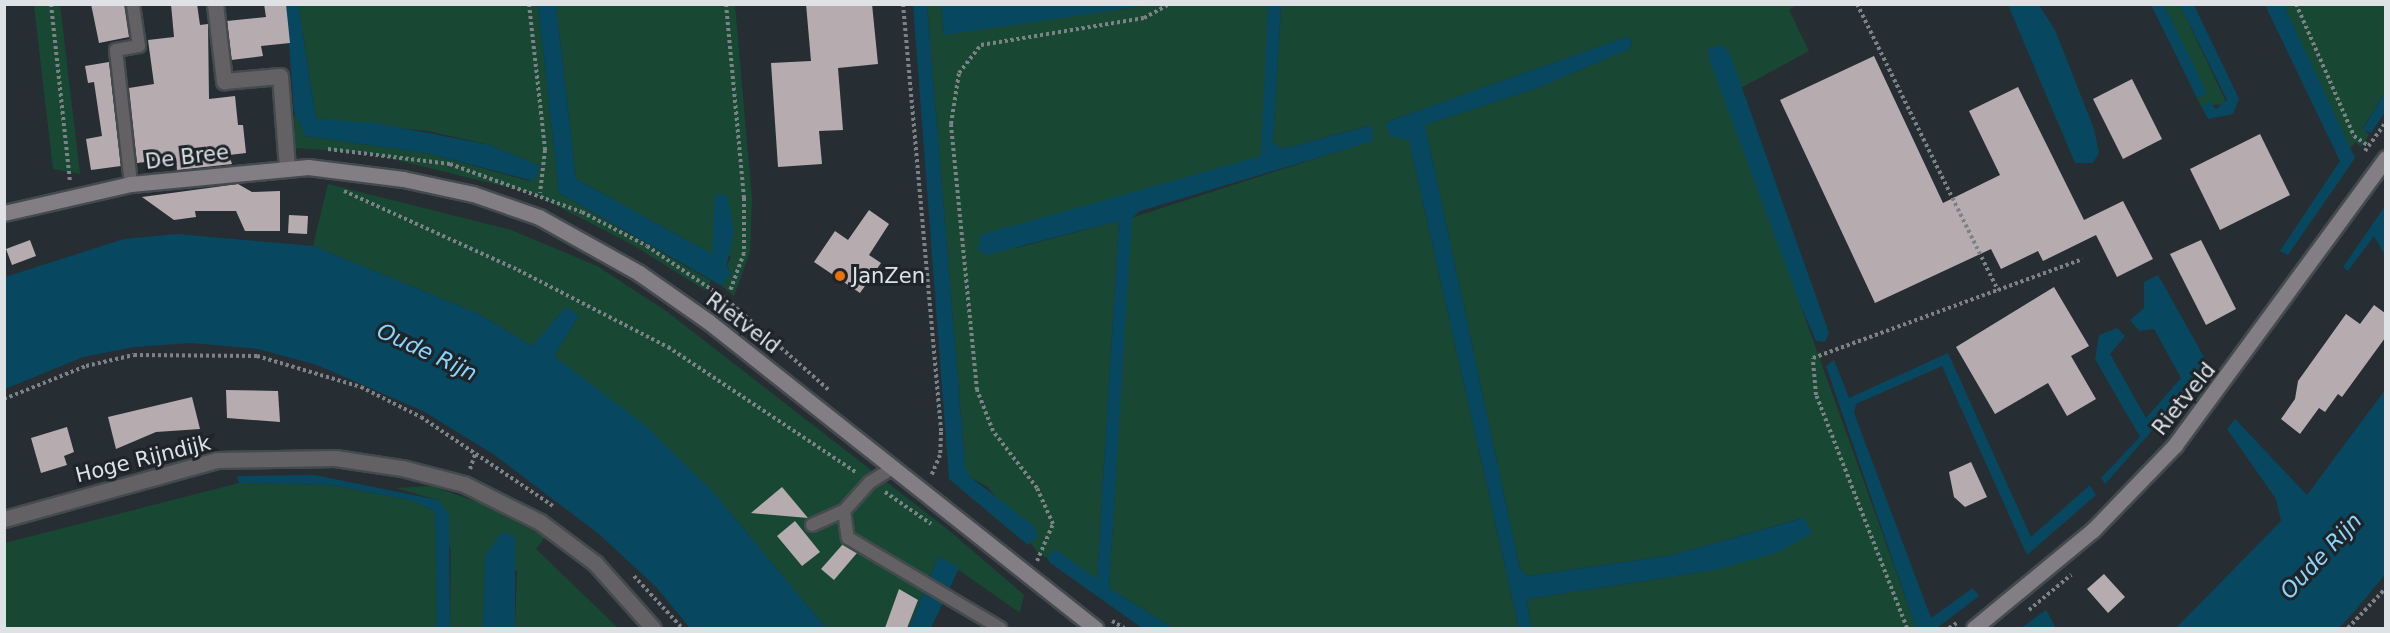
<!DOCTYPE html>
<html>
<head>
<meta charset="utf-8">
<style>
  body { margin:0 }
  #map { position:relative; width:2390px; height:633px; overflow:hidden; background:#272e33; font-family:"DejaVu Sans",sans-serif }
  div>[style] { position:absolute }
  .green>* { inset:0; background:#184833 }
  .water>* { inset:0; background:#074760 }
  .building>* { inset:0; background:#b6acb0 }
  .path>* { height:4px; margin-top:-2px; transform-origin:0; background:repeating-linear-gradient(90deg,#7c8286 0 3px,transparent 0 6px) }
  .roads { filter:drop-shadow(2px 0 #444b4f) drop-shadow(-2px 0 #444b4f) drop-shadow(0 2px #444b4f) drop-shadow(0 -2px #444b4f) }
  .service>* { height:12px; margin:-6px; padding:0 6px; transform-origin:6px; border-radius:6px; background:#646164 }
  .minor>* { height:15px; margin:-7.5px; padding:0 7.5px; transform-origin:7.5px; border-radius:7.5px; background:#646164 }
  .tertiary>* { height:15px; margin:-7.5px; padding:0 7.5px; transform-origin:7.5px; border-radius:7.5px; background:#646164 }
  .secondary>* { height:15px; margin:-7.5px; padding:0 7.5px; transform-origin:7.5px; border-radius:7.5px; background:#837e83 }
  .dots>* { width:16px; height:16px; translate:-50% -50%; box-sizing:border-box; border:3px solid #1e2429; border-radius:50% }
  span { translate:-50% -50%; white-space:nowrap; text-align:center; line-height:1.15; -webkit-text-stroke:6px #1e2429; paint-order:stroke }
  .street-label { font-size:21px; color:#dee2e5 }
  .poi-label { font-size:21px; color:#dee2e5 }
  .left { translate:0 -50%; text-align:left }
  .water-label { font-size:22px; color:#8bd4fa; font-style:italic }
  .frame { position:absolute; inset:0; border:6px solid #dee2e5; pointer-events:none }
</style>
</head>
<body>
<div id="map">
  <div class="green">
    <div style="clip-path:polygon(1684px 4px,1796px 5px,1789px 10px,1809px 51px,1739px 89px,1722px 45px,1800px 304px,1916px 627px,1531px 628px,1527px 599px,1715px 570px,1803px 518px,1673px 555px,1528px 576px,1520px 569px,1425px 125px,1540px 87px,1629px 49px,1632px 41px,1626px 37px,1386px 122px,1409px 141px,1519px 628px,1173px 628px,1109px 588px,1131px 218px,1373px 140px,1371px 125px,1282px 149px,1273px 143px,1281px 5px)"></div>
    <div style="clip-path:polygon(34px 5px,60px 5px,80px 174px,53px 169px)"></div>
    <div style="clip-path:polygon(298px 5px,538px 5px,559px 193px,711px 281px,705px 290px,633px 245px,532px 193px,368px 153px,295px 148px,294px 112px,306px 136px,427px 153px,529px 181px,540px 166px,490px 145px,428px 131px,316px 119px)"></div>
    <div style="clip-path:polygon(556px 5px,735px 5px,752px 199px,750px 252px,734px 296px,722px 286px,731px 271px,726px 268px,731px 257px,715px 245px,712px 254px,576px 179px)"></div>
    <div style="clip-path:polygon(927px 5px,941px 5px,944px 34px,1150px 5px,1268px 5px,1262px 156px,1128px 195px,1016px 248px,1119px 221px,1097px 580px,1055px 549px,1049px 559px,1038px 553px,988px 487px,968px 476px,965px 466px)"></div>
    <div style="clip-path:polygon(2164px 5px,2180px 5px,2227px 104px,2201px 106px,2197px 98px,2206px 93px)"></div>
    <div style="clip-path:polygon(2284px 5px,2385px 5px,2385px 92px,2363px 128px,2369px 135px,2361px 147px,2355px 142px,2350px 149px)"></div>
    <div style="clip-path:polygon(328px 184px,511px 230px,597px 266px,666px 311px,947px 529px,1024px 595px,1020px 613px,939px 556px,909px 628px,826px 628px,713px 492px,554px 356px,579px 316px,565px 308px,532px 346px,477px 313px,313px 246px)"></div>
    <div style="clip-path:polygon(239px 483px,330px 485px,410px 500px,435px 511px,437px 628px,5px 628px,5px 543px)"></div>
    <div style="clip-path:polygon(432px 486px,480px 503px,545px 537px,536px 549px,618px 628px,515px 628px,517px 571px,485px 556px,483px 628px,450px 628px,451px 551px,438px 500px,396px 488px)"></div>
  </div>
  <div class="water">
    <div style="clip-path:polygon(286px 5px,298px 5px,316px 119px,376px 123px,490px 145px,540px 166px,534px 181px,427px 153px,306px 136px,294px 112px)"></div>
    <div style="clip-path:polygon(538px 5px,556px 5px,576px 179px,712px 254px,715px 194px,727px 195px,734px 231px,726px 268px,732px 271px,722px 286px,559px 193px)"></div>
    <div style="clip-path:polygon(913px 5px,927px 5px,965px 466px,969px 476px,1034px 526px,1038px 536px,1028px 545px,949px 479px)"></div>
    <div style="clip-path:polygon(941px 5px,941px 4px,1150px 5px,944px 35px)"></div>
    <div style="clip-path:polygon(1268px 5px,1281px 5px,1273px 143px,1282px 149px,1372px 125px,1373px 141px,1140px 211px,1132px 218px,1109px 588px,1173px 628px,1142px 628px,1049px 562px,1048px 556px,1055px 549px,1097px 579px,1119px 221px,986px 255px,978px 250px,980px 235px,1261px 156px)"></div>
    <div style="clip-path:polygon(2008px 5px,2039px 5px,2055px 30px,2094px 129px,2099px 153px,2093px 163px,2075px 163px)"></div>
    <div style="clip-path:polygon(2151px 5px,2164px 5px,2207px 93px,2197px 98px)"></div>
    <div style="clip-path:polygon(2180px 5px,2194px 5px,2239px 99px,2233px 114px,2208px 119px,2201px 106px,2210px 102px,2216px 109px,2227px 100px)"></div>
    <div style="clip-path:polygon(2265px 5px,2284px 5px,2355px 158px,2288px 255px,2280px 251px,2340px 161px)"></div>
    <div style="clip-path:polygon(1626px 37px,1632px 41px,1629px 49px,1540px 87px,1425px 125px,1520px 569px,1528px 576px,1673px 555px,1804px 518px,1812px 533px,1779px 552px,1715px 570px,1527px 599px,1531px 628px,1519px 628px,1409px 141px,1389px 135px,1386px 122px)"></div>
    <div style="clip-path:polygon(1722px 45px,1730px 54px,1829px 333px,1825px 342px,1816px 341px,1800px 304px,1709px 59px,1708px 49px)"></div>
    <div style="clip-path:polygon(2385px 92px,2385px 112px,2371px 133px,2363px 129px)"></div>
    <div style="clip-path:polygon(2385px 206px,2385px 255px,2374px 236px,2348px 271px,2343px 267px)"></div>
    <div style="clip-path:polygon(177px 234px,313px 246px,477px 313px,532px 346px,566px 307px,579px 316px,554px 356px,647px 427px,713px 492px,826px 628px,690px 628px,656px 587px,599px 534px,493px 454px,423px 411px,317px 365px,258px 349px,191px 343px,134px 347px,83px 357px,5px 389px,5px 277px,124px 239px)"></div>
    <div style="clip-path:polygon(2158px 275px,2209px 366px,2105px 484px,2101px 478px,2140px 437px,2095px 359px,2099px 335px,2117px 328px,2125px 336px,2110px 354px,2146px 418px,2181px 378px,2154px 329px,2139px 331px,2130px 320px,2144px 308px,2144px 282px)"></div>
    <div style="clip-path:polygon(1948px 353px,2031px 537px,2090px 485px,2096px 495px,2027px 555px,1942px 366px,1856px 404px,1854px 413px,1931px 618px,1973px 588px,1979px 596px,1937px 628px,1916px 628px,1826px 366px,1834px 360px,1849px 398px)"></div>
    <div style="clip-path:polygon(2385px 390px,2385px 575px,2353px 613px,2339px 628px,2176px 628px,2281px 521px,2276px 499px,2227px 429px,2235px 419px,2307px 495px)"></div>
    <div style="clip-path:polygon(314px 475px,438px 500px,449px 514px,450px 628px,437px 628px,435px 511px,410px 500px,330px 485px,239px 483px,237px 476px)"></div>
    <div style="clip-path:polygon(502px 532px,515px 537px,515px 628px,483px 628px,485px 556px)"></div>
    <div style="clip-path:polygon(939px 556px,959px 568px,931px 628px,909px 628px)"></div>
    <div style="clip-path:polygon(2046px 610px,2056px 628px,2021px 628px)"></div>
  </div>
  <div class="building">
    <div style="clip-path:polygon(91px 4px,124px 4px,129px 37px,99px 43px)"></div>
    <div style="clip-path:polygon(171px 4px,197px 4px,200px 25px,208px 24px,209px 99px,235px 96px,238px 125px,243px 125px,246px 153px,229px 155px,232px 164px,177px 170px,176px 158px,137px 163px,129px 88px,154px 84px,148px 40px,174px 37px)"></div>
    <div style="clip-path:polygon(264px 4px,286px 4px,290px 43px,261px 46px,263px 56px,231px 60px,227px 21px,266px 17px)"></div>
    <div style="clip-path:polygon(806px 4px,872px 4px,878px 64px,838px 68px,843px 130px,819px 131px,822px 164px,778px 167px,771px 63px,811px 61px)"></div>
    <div style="clip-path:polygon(1874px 56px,1943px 203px,2000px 175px,1969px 111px,2018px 87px,2084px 220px,2123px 201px,2153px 259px,2117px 277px,2096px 235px,2043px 261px,2038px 251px,2001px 269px,1991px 249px,1875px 303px,1780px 100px)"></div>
    <div style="clip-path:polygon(109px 62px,121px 166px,91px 170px,86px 139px,102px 136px,94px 82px,88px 83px,85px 66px)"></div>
    <div style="clip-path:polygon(2132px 79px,2162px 139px,2123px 159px,2093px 99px)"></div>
    <div style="clip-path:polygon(2260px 134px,2290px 195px,2220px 230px,2190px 169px)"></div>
    <div style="clip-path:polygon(238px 184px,252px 192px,280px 191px,280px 231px,245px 231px,236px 211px,195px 211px,196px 217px,174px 220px,142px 197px)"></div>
    <div style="clip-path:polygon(869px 210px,889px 224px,869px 255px,881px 263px,860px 293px,814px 262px,835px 231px,848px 240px)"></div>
    <div style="clip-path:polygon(289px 215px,308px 216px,307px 234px,288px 233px)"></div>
    <div style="clip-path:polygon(30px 240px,36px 256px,12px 265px,6px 249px)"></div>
    <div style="clip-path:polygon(2201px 240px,2236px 309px,2206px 325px,2170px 254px)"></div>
    <div style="clip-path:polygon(2054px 287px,2089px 346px,2071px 356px,2096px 399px,2067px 416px,2048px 383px,1995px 414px,1956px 347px)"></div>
    <div style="clip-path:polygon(2374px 305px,2385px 313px,2385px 338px,2342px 397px,2338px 394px,2325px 412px,2319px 408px,2300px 434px,2281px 419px,2295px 399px,2298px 381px,2346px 314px,2360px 324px)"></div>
    <div style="clip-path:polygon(226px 390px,278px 391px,280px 422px,227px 418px)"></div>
    <div style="clip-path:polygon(192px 397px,200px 429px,156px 432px,116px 449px,108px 417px)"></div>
    <div style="clip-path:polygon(67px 427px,74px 452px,64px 456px,67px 465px,41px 473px,31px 438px)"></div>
    <div style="clip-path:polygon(1971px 462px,1987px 497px,1965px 507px,1954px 497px,1949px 472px)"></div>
    <div style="clip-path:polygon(782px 487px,808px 518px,751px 513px)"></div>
    <div style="clip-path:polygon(795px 521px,820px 552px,802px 566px,777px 536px)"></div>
    <div style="clip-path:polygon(843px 544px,857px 553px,834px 580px,821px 569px)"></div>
    <div style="clip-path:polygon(2104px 574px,2125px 597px,2108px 613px,2087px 589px)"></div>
    <div style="clip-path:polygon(899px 589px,918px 600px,907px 628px,885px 628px)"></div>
  </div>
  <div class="path">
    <div style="left:51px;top:4px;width:178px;rotate:83.9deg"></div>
    <div style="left:529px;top:4px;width:147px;rotate:83.7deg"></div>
    <div style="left:545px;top:150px;width:43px;rotate:96.6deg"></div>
    <div style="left:726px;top:4px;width:195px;rotate:84.7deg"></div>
    <div style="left:744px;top:198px;width:55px;rotate:90deg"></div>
    <div style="left:744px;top:253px;width:40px;rotate:110.2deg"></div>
    <div style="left:903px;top:4px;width:430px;rotate:84.9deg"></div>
    <div style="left:941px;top:432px;width:23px;rotate:92deg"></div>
    <div style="left:940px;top:455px;width:23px;rotate:113deg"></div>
    <div style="left:1857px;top:4px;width:319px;rotate:63.8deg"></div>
    <div style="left:1998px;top:290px;width:90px;rotate:-20deg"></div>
    <div style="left:2296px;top:4px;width:144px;rotate:66.3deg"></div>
    <div style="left:2354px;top:136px;width:18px;rotate:34deg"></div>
    <div style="left:328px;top:149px;width:123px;rotate:7deg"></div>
    <div style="left:450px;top:164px;width:140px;rotate:20deg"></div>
    <div style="left:582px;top:212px;width:73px;rotate:27.6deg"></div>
    <div style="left:647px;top:246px;width:97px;rotate:34deg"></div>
    <div style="left:727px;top:300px;width:137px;rotate:41.5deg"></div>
    <div style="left:2365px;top:151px;width:36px;rotate:-54deg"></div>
    <div style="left:344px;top:191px;width:191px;rotate:24.4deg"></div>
    <div style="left:518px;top:270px;width:169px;rotate:27.2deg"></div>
    <div style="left:668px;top:347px;width:227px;rotate:33.7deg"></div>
    <div style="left:4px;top:399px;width:88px;rotate:-21.9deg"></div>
    <div style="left:86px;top:366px;width:49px;rotate:-12.9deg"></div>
    <div style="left:134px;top:355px;width:123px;rotate:0.5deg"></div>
    <div style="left:257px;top:356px;width:109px;rotate:16.6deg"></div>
    <div style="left:361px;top:387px;width:67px;rotate:26.6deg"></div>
    <div style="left:421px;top:417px;width:159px;rotate:34deg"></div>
    <div style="left:470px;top:469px;width:18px;rotate:-71deg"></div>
    <div style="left:885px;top:492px;width:56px;rotate:34.8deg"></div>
    <div style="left:1037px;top:561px;width:40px;rotate:-66.6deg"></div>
    <div style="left:1053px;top:524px;width:39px;rotate:-114deg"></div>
    <div style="left:1037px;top:488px;width:72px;rotate:-127.7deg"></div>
    <div style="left:993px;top:431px;width:44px;rotate:-111.3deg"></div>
    <div style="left:977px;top:390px;width:267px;rotate:-95.6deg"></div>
    <div style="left:951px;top:124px;width:52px;rotate:-81.1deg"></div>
    <div style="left:959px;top:73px;width:36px;rotate:-52deg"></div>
    <div style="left:981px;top:45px;width:165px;rotate:-9.4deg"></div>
    <div style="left:1144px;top:18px;width:29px;rotate:-29deg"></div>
    <div style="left:634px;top:576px;width:71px;rotate:47.3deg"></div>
    <div style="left:2029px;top:610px;width:55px;rotate:-39.8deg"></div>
    <div style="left:1112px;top:621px;width:14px;rotate:30deg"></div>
    <div style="left:1907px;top:628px;width:250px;rotate:-111.3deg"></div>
    <div style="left:1816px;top:395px;width:37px;rotate:-95deg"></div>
    <div style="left:1813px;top:358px;width:197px;rotate:-20.2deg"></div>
    <div style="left:1949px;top:628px;width:9px;rotate:-32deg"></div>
    <div style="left:2348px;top:628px;width:55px;rotate:-46.5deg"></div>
  </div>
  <div class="roads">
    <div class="service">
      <div style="left:131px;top:184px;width:135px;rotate:-96.4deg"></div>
      <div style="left:116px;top:50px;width:23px;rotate:-10deg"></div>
      <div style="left:139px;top:46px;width:41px;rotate:-98.3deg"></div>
      <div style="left:891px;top:469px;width:25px;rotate:148deg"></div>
      <div style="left:870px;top:482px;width:39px;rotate:132deg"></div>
      <div style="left:844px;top:511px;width:27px;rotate:82deg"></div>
      <div style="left:848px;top:538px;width:177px;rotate:30.6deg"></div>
      <div style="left:812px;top:525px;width:35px;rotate:-24deg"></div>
    </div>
    <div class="minor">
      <div style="left:215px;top:4px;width:78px;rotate:83.3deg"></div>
      <div style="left:224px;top:81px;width:56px;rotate:-5.1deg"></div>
      <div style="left:280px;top:76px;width:92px;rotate:85.6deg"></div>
    </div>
    <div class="tertiary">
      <div style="left:4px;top:519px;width:221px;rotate:-15.5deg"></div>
      <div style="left:217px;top:460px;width:118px;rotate:-1deg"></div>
      <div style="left:335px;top:458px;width:68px;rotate:8.5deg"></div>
      <div style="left:402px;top:468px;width:64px;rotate:14.5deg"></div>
      <div style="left:464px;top:484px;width:85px;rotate:26.6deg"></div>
      <div style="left:540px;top:522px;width:69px;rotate:36.7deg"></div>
      <div style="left:595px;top:563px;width:87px;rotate:48.3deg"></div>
    </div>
    <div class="secondary">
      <div style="left:4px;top:213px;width:130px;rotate:-12.9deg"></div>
      <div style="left:131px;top:184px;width:178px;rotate:-5.5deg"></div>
      <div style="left:308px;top:167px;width:96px;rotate:7.2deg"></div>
      <div style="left:403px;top:179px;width:72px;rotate:12.1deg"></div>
      <div style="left:473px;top:194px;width:70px;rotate:19.2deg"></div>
      <div style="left:539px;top:217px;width:115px;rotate:29.2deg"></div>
      <div style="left:639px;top:273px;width:85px;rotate:35deg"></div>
      <div style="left:709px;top:322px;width:493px;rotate:38.4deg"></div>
      <div style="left:1974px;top:628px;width:154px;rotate:-39.5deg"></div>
      <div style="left:2093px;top:530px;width:118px;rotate:-46deg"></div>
      <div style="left:2175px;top:445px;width:356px;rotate:-53.7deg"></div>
    </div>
  </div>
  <div class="dots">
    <div style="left:840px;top:276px;background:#e8710a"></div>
  </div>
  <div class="street-label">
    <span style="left:187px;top:157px;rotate:-7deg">De Bree</span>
    <span style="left:743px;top:323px;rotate:37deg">Rietveld</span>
    <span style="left:2184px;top:399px;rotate:-51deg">Rietveld</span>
    <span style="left:143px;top:459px;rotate:-14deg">Hoge Rijndijk</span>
  </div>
  <div class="poi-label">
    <span class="left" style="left:852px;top:276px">JanZen</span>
  </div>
  <div class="water-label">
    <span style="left:427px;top:352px;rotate:25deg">Oude Rijn</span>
    <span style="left:2321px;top:556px;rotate:-47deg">Oude Rijn</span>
  </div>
  <div class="frame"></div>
</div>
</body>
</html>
